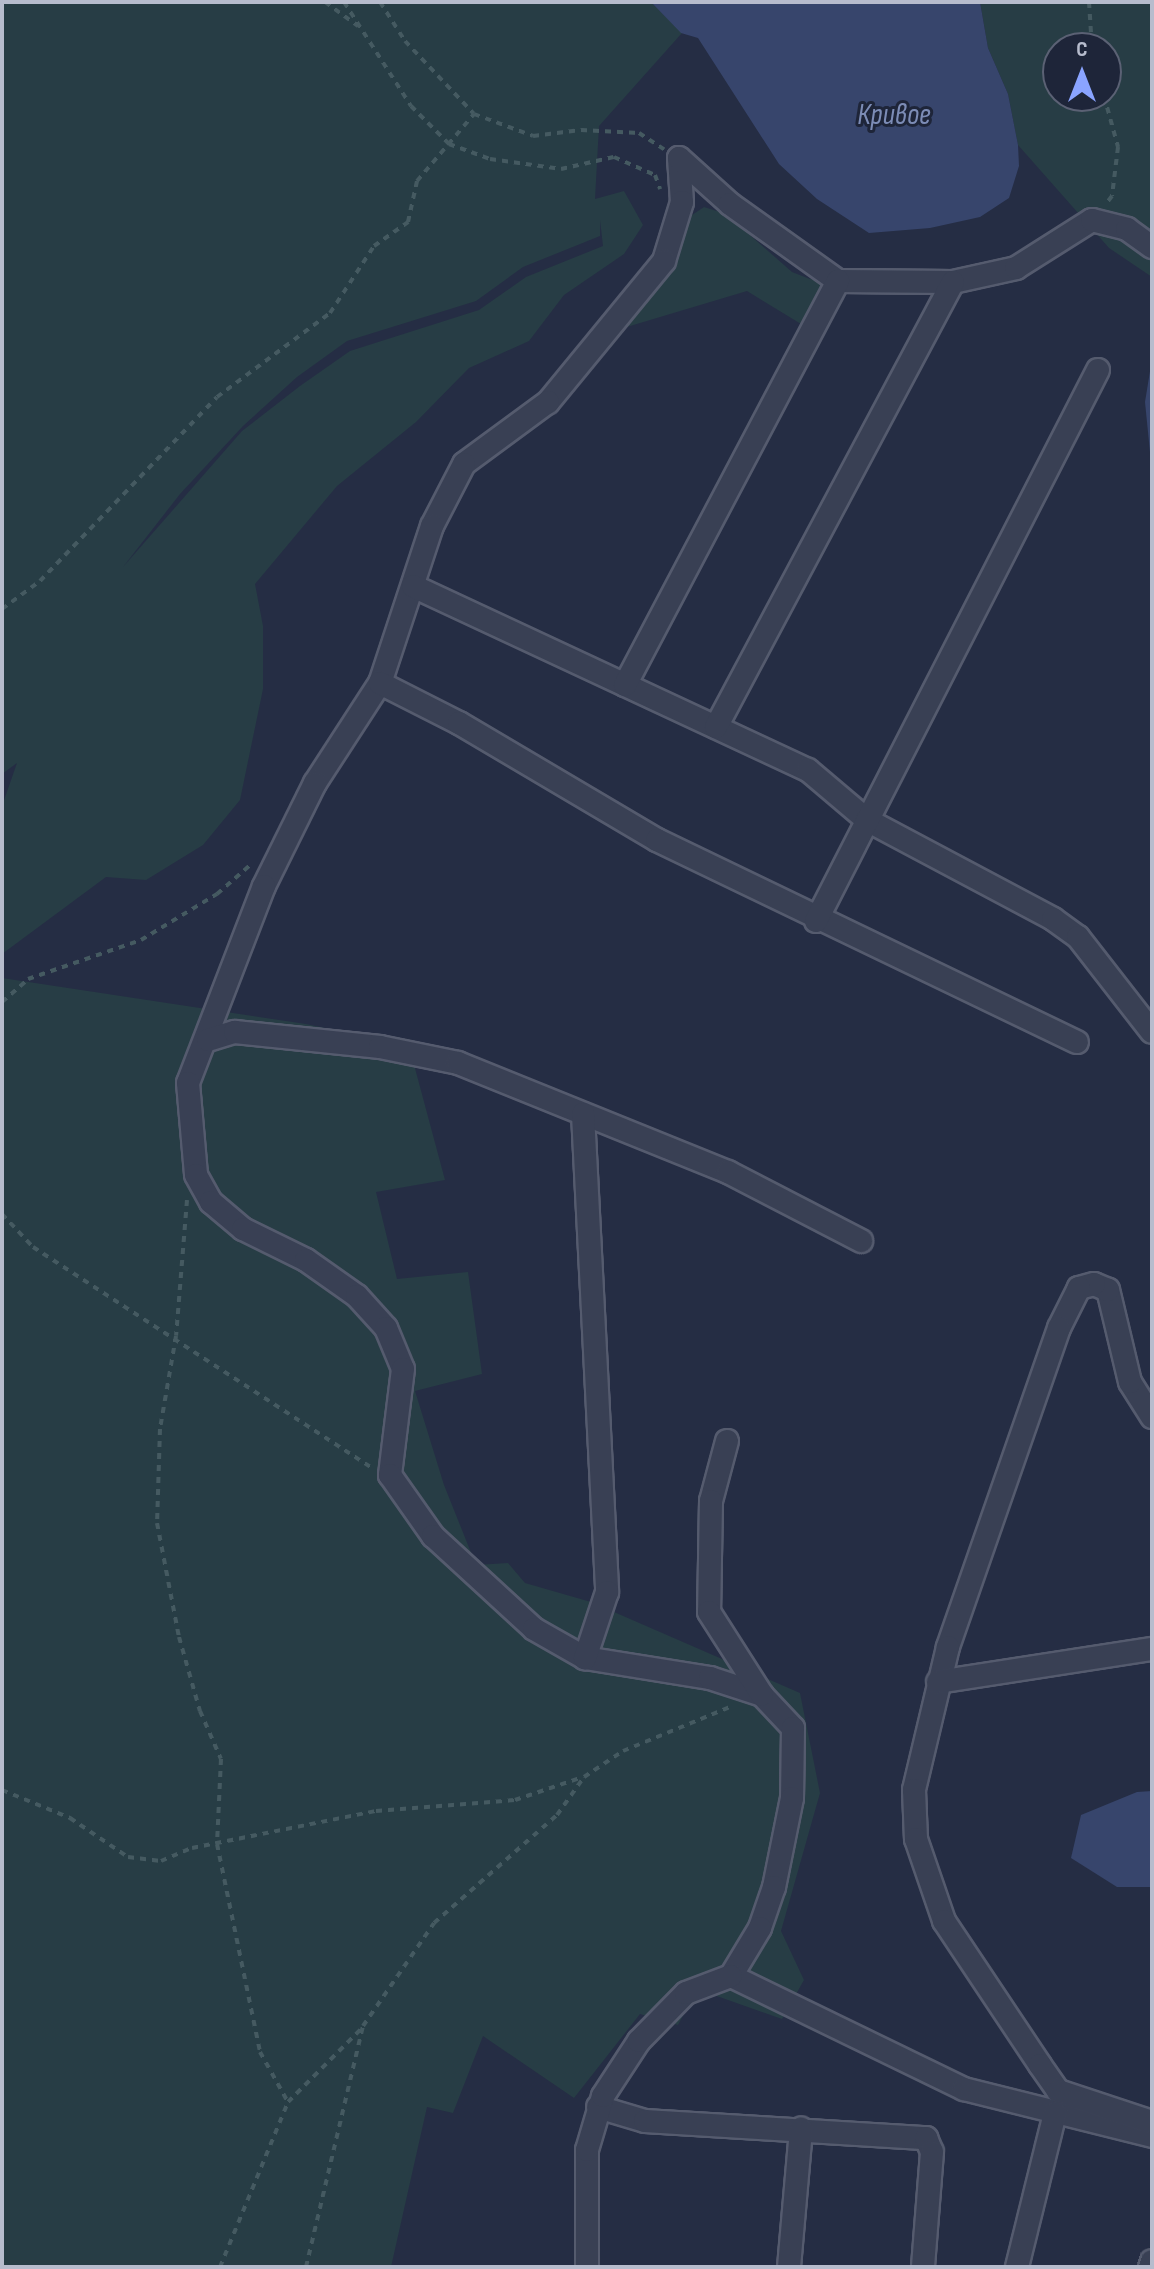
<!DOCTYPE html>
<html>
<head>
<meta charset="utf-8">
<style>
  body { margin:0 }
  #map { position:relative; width:1154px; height:2269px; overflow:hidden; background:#252d44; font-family:"Sofia Sans Condensed",sans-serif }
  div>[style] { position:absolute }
  .green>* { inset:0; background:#273d45 }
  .water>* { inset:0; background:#37456c }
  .path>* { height:4px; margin-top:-2px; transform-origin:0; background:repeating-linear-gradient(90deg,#455a61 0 6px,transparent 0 12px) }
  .roads { filter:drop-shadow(2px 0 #555b6e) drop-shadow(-2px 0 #555b6e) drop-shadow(0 2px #555b6e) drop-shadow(0 -2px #555b6e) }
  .minor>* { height:22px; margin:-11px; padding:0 11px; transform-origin:11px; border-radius:11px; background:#394054 }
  span { translate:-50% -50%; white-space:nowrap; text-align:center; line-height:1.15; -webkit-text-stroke:6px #1e2539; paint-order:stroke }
  .water-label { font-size:30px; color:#7c8cb6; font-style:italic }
  .frame { position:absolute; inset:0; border:4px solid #b7bccd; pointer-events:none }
  .north { position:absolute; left:1042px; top:32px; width:80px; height:80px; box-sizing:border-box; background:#1e2539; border:2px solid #5b6174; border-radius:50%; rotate:0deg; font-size:22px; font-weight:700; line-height:32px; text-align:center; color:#b7bccd }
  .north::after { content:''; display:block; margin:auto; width:28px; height:36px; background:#8aa4ff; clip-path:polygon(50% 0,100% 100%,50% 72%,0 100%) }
</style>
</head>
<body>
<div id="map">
  <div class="green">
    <div style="clip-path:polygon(evenodd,2px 2px,651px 2px,682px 33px,599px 126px,595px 199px,624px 191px,643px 225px,624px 254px,564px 295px,529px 341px,469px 368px,416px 422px,337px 486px,255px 584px,263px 626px,263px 689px,240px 800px,203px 845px,146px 880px,106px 877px,2px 954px,2px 806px,17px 763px,2px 774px,2px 2px,600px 220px,603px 246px,526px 277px,479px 310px,350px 351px,300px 386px,242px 431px,123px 567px,180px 494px,243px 426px,297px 377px,347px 341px,476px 301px,523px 267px,600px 236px,600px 220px)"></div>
    <div style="clip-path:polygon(evenodd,980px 2px,1152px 2px,1152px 277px,1109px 248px,1018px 145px,1008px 94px,988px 48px,980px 2px,1058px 48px,1106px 48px,1106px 96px,1058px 96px,1058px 48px)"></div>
    <div style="clip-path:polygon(704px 207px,726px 214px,792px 272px,810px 279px,837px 280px,836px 290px,801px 324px,747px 291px,610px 332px,683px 221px)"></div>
    <div style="clip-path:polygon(2px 978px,306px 1024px,409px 1046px,445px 1180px,376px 1192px,397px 1279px,468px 1272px,482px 1374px,415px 1391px,444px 1485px,476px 1565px,508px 1563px,525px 1583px,591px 1602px,800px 1693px,820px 1793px,781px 1931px,804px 1980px,782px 2019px,697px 1989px,678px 2025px,640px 2014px,574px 2098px,483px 2036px,453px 2113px,427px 2107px,391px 2267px,2px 2267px)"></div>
  </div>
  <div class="water">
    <div style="clip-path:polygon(651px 2px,980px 2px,988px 48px,1008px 94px,1018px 145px,1019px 166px,1009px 198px,980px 217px,930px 228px,869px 233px,817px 199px,779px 164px,698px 38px,681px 33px)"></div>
    <div style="clip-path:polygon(1152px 359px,1152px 472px,1145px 402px)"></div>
    <div style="clip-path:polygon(1152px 1791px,1152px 1887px,1117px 1887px,1071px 1858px,1081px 1815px,1137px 1792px)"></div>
  </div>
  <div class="path">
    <div style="left:325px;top:2px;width:41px;rotate:36deg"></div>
    <div style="left:344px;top:2px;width:124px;rotate:57.2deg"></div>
    <div style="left:411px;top:106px;width:54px;rotate:45deg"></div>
    <div style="left:449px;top:144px;width:44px;rotate:20.1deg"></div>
    <div style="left:490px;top:159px;width:72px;rotate:8deg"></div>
    <div style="left:561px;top:169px;width:54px;rotate:-12.8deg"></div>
    <div style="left:614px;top:157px;width:45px;rotate:23.7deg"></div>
    <div style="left:655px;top:175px;width:15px;rotate:70deg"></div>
    <div style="left:380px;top:2px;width:46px;rotate:57.3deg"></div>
    <div style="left:405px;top:41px;width:100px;rotate:46.6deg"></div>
    <div style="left:474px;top:114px;width:63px;rotate:20.4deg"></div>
    <div style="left:533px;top:136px;width:48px;rotate:-7.1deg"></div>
    <div style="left:581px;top:130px;width:58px;rotate:3deg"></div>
    <div style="left:639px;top:133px;width:30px;rotate:33deg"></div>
    <div style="left:1089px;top:2px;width:46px;rotate:86.3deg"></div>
    <div style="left:1104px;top:96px;width:53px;rotate:74.6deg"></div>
    <div style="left:1118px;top:147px;width:49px;rotate:97deg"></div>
    <div style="left:1112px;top:196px;width:11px;rotate:128deg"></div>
    <div style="left:2px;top:609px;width:47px;rotate:-36.4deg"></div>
    <div style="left:40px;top:581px;width:255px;rotate:-46.1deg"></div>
    <div style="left:217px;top:397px;width:141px;rotate:-36.6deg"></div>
    <div style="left:330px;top:313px;width:80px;rotate:-56.7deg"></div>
    <div style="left:374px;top:246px;width:42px;rotate:-35.2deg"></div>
    <div style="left:408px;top:222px;width:42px;rotate:-77.6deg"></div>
    <div style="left:417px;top:181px;width:88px;rotate:-49.6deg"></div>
    <div style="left:2px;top:1002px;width:35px;rotate:-41deg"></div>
    <div style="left:28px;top:979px;width:120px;rotate:-19deg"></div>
    <div style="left:141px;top:940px;width:89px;rotate:-31.2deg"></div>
    <div style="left:217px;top:894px;width:43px;rotate:-41.2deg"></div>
    <div style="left:187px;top:1200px;width:136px;rotate:94.6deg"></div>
    <div style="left:176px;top:1336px;width:94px;rotate:99.8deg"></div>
    <div style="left:160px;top:1429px;width:94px;rotate:91.8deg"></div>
    <div style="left:157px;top:1523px;width:116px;rotate:79.1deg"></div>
    <div style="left:179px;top:1637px;width:77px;rotate:74.2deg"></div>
    <div style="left:200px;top:1711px;width:52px;rotate:66.4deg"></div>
    <div style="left:221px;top:1759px;width:85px;rotate:92.7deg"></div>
    <div style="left:217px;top:1844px;width:212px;rotate:78.3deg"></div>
    <div style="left:260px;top:2052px;width:57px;rotate:60.8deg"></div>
    <div style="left:2px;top:1214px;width:45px;rotate:46.8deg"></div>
    <div style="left:33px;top:1247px;width:405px;rotate:33.1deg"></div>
    <div style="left:2px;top:1790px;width:74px;rotate:22.4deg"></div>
    <div style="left:70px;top:1818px;width:70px;rotate:33.9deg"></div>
    <div style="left:128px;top:1857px;width:33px;rotate:7deg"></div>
    <div style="left:161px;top:1861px;width:34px;rotate:-23deg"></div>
    <div style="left:192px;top:1848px;width:188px;rotate:-11.4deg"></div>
    <div style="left:376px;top:1811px;width:139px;rotate:-4.5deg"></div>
    <div style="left:515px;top:1800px;width:72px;rotate:-18.7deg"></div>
    <div style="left:220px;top:2267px;width:178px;rotate:-67.6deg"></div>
    <div style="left:288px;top:2102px;width:103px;rotate:-45deg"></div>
    <div style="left:306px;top:2267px;width:248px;rotate:-76.7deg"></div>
    <div style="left:363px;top:2026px;width:125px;rotate:-55.4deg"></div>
    <div style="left:434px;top:1923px;width:164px;rotate:-41.3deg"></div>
    <div style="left:557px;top:1815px;width:47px;rotate:-54.6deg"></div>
    <div style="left:584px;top:1777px;width:47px;rotate:-33.7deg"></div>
    <div style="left:623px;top:1751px;width:116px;rotate:-22.4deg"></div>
  </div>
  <div class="roads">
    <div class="minor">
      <div style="left:679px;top:158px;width:44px;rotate:86.1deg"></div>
      <div style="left:682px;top:202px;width:62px;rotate:107deg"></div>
      <div style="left:664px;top:261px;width:183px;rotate:129.4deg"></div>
      <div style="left:548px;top:402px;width:104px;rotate:143.6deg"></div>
      <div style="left:464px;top:464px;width:70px;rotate:117.3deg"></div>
      <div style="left:432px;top:526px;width:165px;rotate:108.3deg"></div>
      <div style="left:380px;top:683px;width:119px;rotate:123deg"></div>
      <div style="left:315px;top:783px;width:115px;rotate:116.3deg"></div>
      <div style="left:264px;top:886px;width:211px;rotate:111.1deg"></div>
      <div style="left:188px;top:1083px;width:92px;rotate:85deg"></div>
      <div style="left:196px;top:1175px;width:31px;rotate:61deg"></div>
      <div style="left:211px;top:1202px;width:42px;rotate:40.2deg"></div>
      <div style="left:243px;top:1229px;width:70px;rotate:26.2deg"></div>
      <div style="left:306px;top:1260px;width:62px;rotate:35.2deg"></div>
      <div style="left:357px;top:1296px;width:43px;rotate:47.8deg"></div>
      <div style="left:386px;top:1328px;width:44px;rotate:67.5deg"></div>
      <div style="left:403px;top:1369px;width:107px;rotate:97deg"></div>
      <div style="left:390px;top:1475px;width:75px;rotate:54.8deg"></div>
      <div style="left:433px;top:1536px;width:137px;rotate:42.6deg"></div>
      <div style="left:534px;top:1629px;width:59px;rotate:29.6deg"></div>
      <div style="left:585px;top:1658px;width:127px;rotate:9.1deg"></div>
      <div style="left:710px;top:1678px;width:55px;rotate:18.1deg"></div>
      <div style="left:762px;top:1695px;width:45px;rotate:46.8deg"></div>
      <div style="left:793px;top:1728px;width:70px;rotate:90.8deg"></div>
      <div style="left:792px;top:1798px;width:91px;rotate:101.4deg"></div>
      <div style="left:774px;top:1887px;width:43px;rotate:108.9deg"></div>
      <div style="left:760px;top:1928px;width:56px;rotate:121.1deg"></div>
      <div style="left:731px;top:1976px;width:259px;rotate:25.9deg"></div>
      <div style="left:964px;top:2089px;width:194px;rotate:14deg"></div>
      <div style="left:679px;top:158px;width:69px;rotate:42deg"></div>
      <div style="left:730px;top:204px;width:133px;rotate:35.5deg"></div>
      <div style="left:838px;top:281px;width:115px;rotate:0.5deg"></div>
      <div style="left:953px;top:282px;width:65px;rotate:-12.5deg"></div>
      <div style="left:1016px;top:268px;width:90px;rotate:-32.3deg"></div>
      <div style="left:1092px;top:220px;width:36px;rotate:14deg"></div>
      <div style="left:1127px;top:229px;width:31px;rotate:36deg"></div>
      <div style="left:413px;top:586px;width:436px;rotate:25deg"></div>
      <div style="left:808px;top:770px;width:77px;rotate:40.3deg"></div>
      <div style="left:867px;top:820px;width:211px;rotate:28deg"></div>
      <div style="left:1053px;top:919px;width:31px;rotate:36deg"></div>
      <div style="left:1078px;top:937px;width:120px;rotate:52.1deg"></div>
      <div style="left:380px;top:683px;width:89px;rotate:26.9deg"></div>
      <div style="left:459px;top:723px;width:230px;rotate:30.6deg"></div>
      <div style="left:657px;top:840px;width:466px;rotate:25.7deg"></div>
      <div style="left:625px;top:685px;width:457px;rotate:-62.2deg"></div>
      <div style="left:716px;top:727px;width:504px;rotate:-61.96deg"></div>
      <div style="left:816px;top:921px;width:619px;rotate:-62.9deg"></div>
      <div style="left:208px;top:1040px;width:28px;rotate:-17deg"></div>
      <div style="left:235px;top:1032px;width:146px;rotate:5.9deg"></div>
      <div style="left:380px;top:1047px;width:80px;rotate:11.6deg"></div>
      <div style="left:458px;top:1063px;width:291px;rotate:22deg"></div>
      <div style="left:728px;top:1172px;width:150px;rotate:27.4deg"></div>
      <div style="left:583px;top:1114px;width:479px;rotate:87.1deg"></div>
      <div style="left:607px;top:1592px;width:70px;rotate:108.4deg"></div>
      <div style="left:1152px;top:1417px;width:41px;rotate:-122.2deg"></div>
      <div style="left:1130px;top:1382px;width:95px;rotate:-103.4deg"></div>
      <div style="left:1108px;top:1290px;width:15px;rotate:-157deg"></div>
      <div style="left:1094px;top:1284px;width:16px;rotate:165deg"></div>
      <div style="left:1079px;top:1288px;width:45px;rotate:116.6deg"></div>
      <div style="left:1059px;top:1328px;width:338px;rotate:109.2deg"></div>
      <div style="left:948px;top:1647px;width:147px;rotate:103.4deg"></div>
      <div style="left:914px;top:1790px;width:49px;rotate:87.7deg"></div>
      <div style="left:916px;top:1839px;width:87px;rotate:71.1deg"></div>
      <div style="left:944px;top:1921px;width:173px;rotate:56.3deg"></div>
      <div style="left:1040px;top:2065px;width:32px;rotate:55deg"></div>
      <div style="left:1058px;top:2091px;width:99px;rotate:18.3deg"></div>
      <div style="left:727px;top:1441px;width:62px;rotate:104.9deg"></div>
      <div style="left:711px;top:1501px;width:111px;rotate:91deg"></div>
      <div style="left:709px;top:1612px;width:98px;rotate:57.4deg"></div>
      <div style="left:938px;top:1682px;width:217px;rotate:-8.8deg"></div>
      <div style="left:598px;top:2107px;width:49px;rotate:16.6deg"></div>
      <div style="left:645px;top:2121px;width:282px;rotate:3.5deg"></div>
      <div style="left:926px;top:2138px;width:15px;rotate:67deg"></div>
      <div style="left:932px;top:2152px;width:115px;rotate:94.5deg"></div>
      <div style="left:587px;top:2267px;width:117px;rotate:-90deg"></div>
      <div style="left:587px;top:2150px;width:56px;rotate:-73.5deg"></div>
      <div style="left:603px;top:2096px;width:66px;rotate:-56.8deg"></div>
      <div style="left:639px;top:2041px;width:67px;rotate:-45.6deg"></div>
      <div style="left:686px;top:1993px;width:48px;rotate:-20.7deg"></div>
      <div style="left:789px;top:2267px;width:139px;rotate:-85deg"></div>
      <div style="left:1017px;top:2267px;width:159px;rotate:-76.1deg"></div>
      <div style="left:1150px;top:2267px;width:6px;rotate:-72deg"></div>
    </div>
  </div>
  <div class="water-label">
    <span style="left:894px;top:115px">Кривое</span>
  </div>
  <div class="frame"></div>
  <div class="north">С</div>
</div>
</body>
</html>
